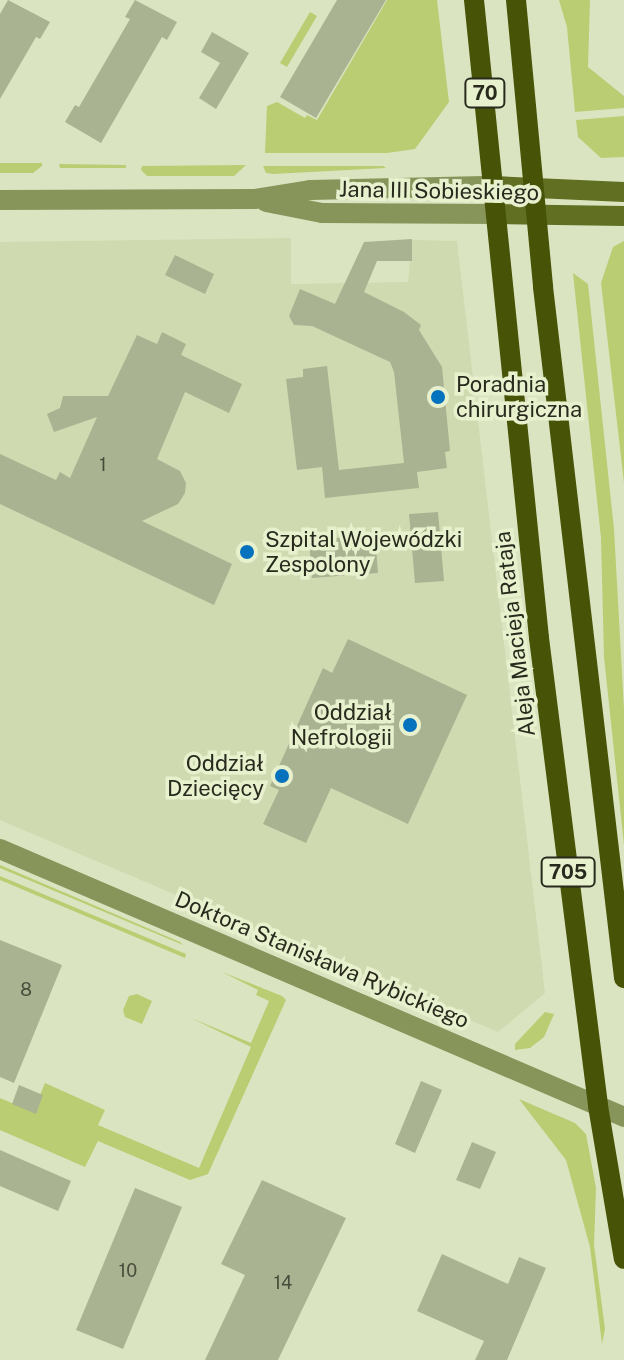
<!DOCTYPE html>
<html>
<head>
<meta charset="utf-8">
<style>
  body { margin:0 }
  #map { position:relative; width:624px; height:1360px; overflow:hidden; background:#dbe4c1; font-family:"Public Sans",sans-serif }
  div>[style] { position:absolute }
  .built>* { inset:0; background:#cfdab0 }
  .green>* { inset:0; background:#bacd72 }
  .building>* { inset:0; background:#aab391 }
  .tertiary>* { height:20px; margin:-10px; padding:0 10px; transform-origin:10px; border-radius:10px; background:#88955a }
  .secondary>* { height:20px; margin:-10px; padding:0 10px; transform-origin:10px; border-radius:10px; background:#616f23 }
  .primary>* { height:20px; margin:-10px; padding:0 10px; transform-origin:10px; border-radius:10px; background:#475306 }
  .dots>* { width:22px; height:22px; translate:-50% -50%; box-sizing:border-box; border:4px solid #e8f1ce; border-radius:50% }
  span { translate:-50% -50%; white-space:nowrap; text-align:center; line-height:1.15; -webkit-text-stroke:7px #e8f1ce; paint-order:stroke }
  .number-label { font-size:18px; color:#484c3a }
  .number-label span { -webkit-text-stroke-width:0 }
  .shield-label span { padding:2px 6px; background:#e8f1ce; border:2px solid; border-radius:6px; -webkit-text-stroke-width:0 }
  .shield-label { font-size:20px; color:#272a1d; font-weight:700 }
  .street-label { font-size:22px; color:#272a1d }
  .poi-label { font-size:22px; color:#272a1d }
  .left { translate:0 -50%; text-align:left }
  .right { translate:-100% -50%; text-align:right }
</style>
</head>
<body>
<div id="map">
  <div class="built">
    <div style="clip-path:polygon(291px 238px,291px 284px,408px 282px,412px 240px,457px 241px,545px 993px,498px 1032px,0 820px,0 242px)"></div>
  </div>
  <div class="green">
    <div style="clip-path:polygon(387px 0,437px 0,449px 102px,415px 149px,387px 153px,265px 153px,267px 106px,277px 102px,305px 118px,307px 115px,317px 120px)"></div>
    <div style="clip-path:polygon(559px 0,590px 0,588px 67px,624px 96px,624px 108px,575px 112px,567px 27px)"></div>
    <div style="clip-path:polygon(310px 12px,317px 16px,287px 67px,280px 63px)"></div>
    <div style="clip-path:polygon(624px 116px,624px 157px,601px 158px,578px 137px,576px 120px)"></div>
    <div style="clip-path:polygon(0 163px,42px 163px,42px 166px,33px 173px,0 173px)"></div>
    <div style="clip-path:polygon(59px 164px,126px 165px,126px 168px,60px 168px)"></div>
    <div style="clip-path:polygon(246px 165px,234px 176px,147px 176px,141px 170px,142px 166px)"></div>
    <div style="clip-path:polygon(263px 166px,383px 166px,386px 168px,273px 174px,266px 173px)"></div>
    <div style="clip-path:polygon(624px 241px,624px 483px,601px 283px,613px 247px)"></div>
    <div style="clip-path:polygon(573px 273px,588px 284px,614px 529px,624px 709px,624px 845px,604px 657px,601px 538px)"></div>
    <div style="clip-path:polygon(0 865px,180px 942px,183px 945px,0 868px)"></div>
    <div style="clip-path:polygon(0 876px,186px 954px,185px 958px,0 880px)"></div>
    <div style="clip-path:polygon(222px 972px,282px 996px,286px 1000px,208px 1174px,190px 1180px,98px 1141px,85px 1167px,0 1130px,0 1098px,33px 1112px,45px 1083px,105px 1110px,98px 1125px,199px 1168px,251px 1047px,191px 1018px,251px 1043px,269px 1001px,256px 995px,258px 990px)"></div>
    <div style="clip-path:polygon(137px 994px,152px 1001px,142px 1024px,125px 1017px,123px 1010px,129px 996px)"></div>
    <div style="clip-path:polygon(545px 1012px,554px 1014px,544px 1037px,530px 1048px,515px 1050px,515px 1044px)"></div>
    <div style="clip-path:polygon(519px 1099px,575px 1123px,586px 1134px,596px 1188px,594px 1245px,605px 1329px,602px 1344px,590px 1247px,566px 1160px)"></div>
  </div>
  <div class="building">
    <div style="clip-path:polygon(8px 0,50px 22px,40px 39px,36px 37px,0 99px,0 14px)"></div>
    <div style="clip-path:polygon(135px 0,177px 22px,167px 40px,162px 37px,101px 143px,65px 122px,75px 105px,79px 107px,130px 19px,125px 17px)"></div>
    <div style="clip-path:polygon(337px 0,386px 0,316px 118px,280px 97px)"></div>
    <div style="clip-path:polygon(212px 32px,249px 53px,216px 109px,199px 98px,220px 63px,201px 52px)"></div>
    <div style="clip-path:polygon(412px 239px,412px 261px,377px 261px,364px 292px,404px 312px,421px 325px,419px 330px,442px 367px,450px 451px,445px 452px,447px 468px,417px 472px,419px 488px,325px 498px,322px 467px,297px 470px,286px 379px,303px 377px,303px 369px,327px 366px,339px 470px,404px 463px,394px 372px,390px 362px,312px 326px,294px 325px,289px 316px,300px 289px,335px 304px,364px 242px)"></div>
    <div style="clip-path:polygon(175px 255px,214px 274px,205px 294px,165px 275px)"></div>
    <div style="clip-path:polygon(162px 332px,186px 344px,181px 355px,242px 384px,229px 413px,185px 392px,157px 459px,180px 471px,186px 483px,185px 493px,178px 504px,142px 521px,232px 564px,214px 605px,0 504px,0 454px,56px 480px,60px 472px,70px 478px,97px 417px,54px 432px,47px 414px,60px 408px,63px 396px,108px 396px,137px 335px,157px 344px)"></div>
    <div style="clip-path:polygon(438px 512px,444px 581px,415px 583px,409px 514px)"></div>
    <div style="clip-path:polygon(375px 535px,378px 573px,312px 578px,309px 540px)"></div>
    <div style="clip-path:polygon(348px 639px,467px 695px,408px 824px,331px 788px,306px 843px,263px 824px,279px 790px,270px 786px,323px 668px,332px 673px)"></div>
    <div style="clip-path:polygon(0 940px,62px 965px,14px 1083px,0 1077px)"></div>
    <div style="clip-path:polygon(421px 1081px,442px 1090px,415px 1153px,395px 1144px)"></div>
    <div style="clip-path:polygon(19px 1085px,43px 1095px,36px 1114px,12px 1104px)"></div>
    <div style="clip-path:polygon(472px 1142px,496px 1152px,480px 1189px,456px 1180px)"></div>
    <div style="clip-path:polygon(0 1150px,71px 1181px,58px 1211px,0 1186px)"></div>
    <div style="clip-path:polygon(262px 1180px,346px 1218px,278px 1360px,205px 1360px,245px 1275px,221px 1264px)"></div>
    <div style="clip-path:polygon(135px 1188px,182px 1207px,123px 1349px,76px 1330px)"></div>
    <div style="clip-path:polygon(442px 1254px,508px 1284px,519px 1257px,546px 1268px,507px 1360px,475px 1360px,484px 1341px,417px 1311px)"></div>
  </div>
  <div class="tertiary">
    <div style="left:0;top:200px;width:255px;rotate:-0.2deg"></div>
    <div style="left:255px;top:199px;width:57px;rotate:-9.1deg"></div>
    <div style="left:311px;top:190px;width:183px;rotate:-1.3deg"></div>
    <div style="left:266px;top:202px;width:57px;rotate:11.1deg"></div>
    <div style="left:322px;top:213px;width:175px;rotate:0.3deg"></div>
    <div style="left:0;top:849px;width:679px;rotate:23.24deg"></div>
  </div>
  <div class="secondary">
    <div style="left:494px;top:186px;width:130px;rotate:2.6deg"></div>
    <div style="left:497px;top:214px;width:127px;rotate:0.9deg"></div>
  </div>
  <div class="primary">
    <div style="left:474px;top:0;width:641px;rotate:84.18deg"></div>
    <div style="left:539px;top:638px;width:472px;rotate:82.8deg"></div>
    <div style="left:598px;top:1106px;width:155px;rotate:80.4deg"></div>
    <div style="left:516px;top:0;width:288px;rotate:84.6deg"></div>
    <div style="left:543px;top:287px;width:696px;rotate:83.31deg"></div>
  </div>
  <div class="dots">
    <div style="left:438px;top:397px;background:#0472bd"></div>
    <div style="left:247px;top:552px;background:#0472bd"></div>
    <div style="left:410px;top:725px;background:#0472bd"></div>
    <div style="left:282px;top:776px;background:#0472bd"></div>
  </div>
  <div class="number-label">
    <span style="left:103px;top:465px">1</span>
    <span style="left:26px;top:990px">8</span>
    <span style="left:128px;top:1271px">10</span>
    <span style="left:283px;top:1283px">14</span>
  </div>
  <div class="shield-label">
    <span style="left:485px;top:93px">70</span>
    <span style="left:568px;top:872px">705</span>
  </div>
  <div class="street-label">
    <span style="left:439px;top:191px;rotate:1deg">Jana III Sobieskiego</span>
    <span style="left:515px;top:634px;rotate:-97deg">Aleja Macieja Rataja</span>
    <span style="left:322px;top:960px;rotate:23deg">Doktora Stanisława Rybickiego</span>
  </div>
  <div class="poi-label">
    <span class="left" style="left:456px;top:397px">Poradnia<br>chirurgiczna</span>
    <span class="left" style="left:265px;top:552px">Szpital Wojewódzki<br>Zespolony</span>
    <span class="right" style="left:392px;top:725px">Oddział<br>Nefrologii</span>
    <span class="right" style="left:264px;top:776px">Oddział<br>Dziecięcy</span>
  </div>
</div>
</body>
</html>
